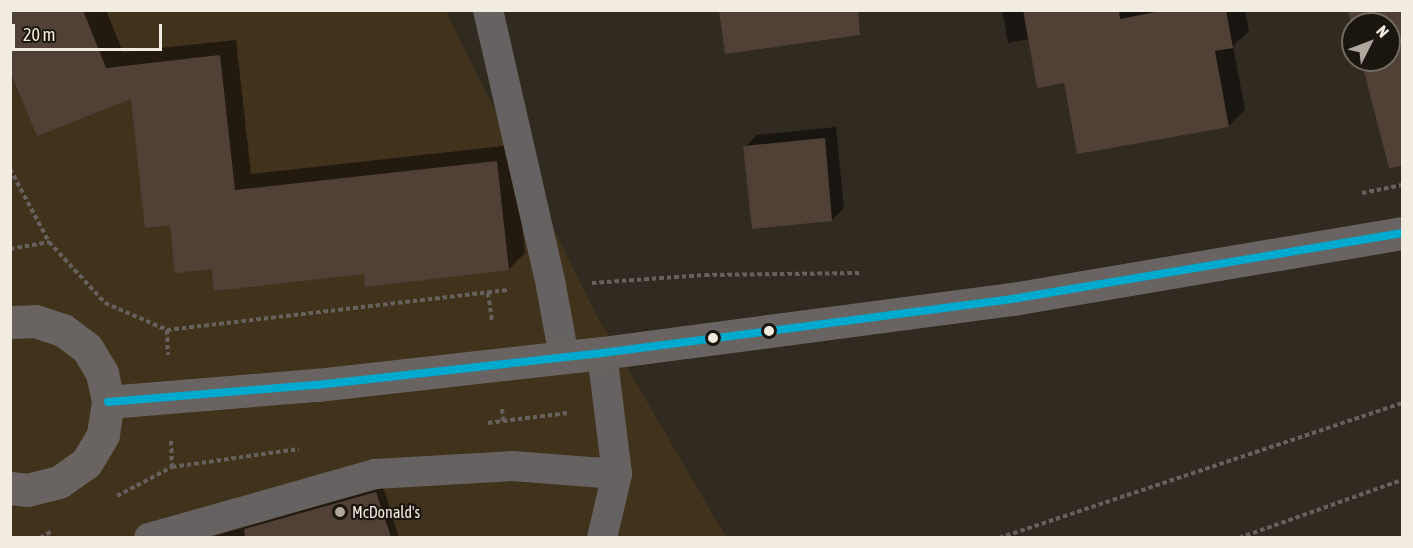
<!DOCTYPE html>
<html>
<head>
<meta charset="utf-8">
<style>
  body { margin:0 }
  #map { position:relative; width:1413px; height:548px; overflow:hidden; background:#302a20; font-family:"Asap Condensed",sans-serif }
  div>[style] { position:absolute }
  .built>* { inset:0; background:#40321b }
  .shadow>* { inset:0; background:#0007 }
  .building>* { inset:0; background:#504036 }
  .path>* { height:4px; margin-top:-2px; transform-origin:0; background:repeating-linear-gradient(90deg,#66615e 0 4.5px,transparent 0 7.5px) }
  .lane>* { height:30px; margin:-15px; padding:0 15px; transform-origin:15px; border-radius:15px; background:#666261 }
  .secondary>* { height:33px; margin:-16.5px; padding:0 16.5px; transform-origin:16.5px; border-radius:16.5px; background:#696461 }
  .bus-1>* { height:8px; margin:-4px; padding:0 4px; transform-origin:4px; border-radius:4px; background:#00a9ce }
  .dots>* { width:16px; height:16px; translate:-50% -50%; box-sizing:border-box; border:3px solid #1a150d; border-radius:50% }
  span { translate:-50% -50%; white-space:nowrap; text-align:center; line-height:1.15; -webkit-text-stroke:4.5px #1a150d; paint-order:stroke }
  .poi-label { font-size:16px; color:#f2ebe0 }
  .left { translate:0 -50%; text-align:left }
  .frame { position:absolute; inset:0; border:12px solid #f2ebe0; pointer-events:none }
  .north { position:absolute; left:1341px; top:12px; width:60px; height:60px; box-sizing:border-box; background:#1a150d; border:2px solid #706b61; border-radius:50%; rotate:48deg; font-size:16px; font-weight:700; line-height:24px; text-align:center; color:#f2ebe0 }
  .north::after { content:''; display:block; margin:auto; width:21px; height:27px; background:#aea79d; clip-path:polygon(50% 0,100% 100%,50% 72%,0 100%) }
  .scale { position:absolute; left:12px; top:24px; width:150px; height:27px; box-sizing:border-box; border:3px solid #f2ebe0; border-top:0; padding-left:8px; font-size:18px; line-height:21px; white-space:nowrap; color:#f2ebe0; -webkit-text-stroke:4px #1a150d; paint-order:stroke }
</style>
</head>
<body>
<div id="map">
  <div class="built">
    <div style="clip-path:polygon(10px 11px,446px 11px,596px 314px,726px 537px,11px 537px)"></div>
  </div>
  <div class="shadow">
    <div style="clip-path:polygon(10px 10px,106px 10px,123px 52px,236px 40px,251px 174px,513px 145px,525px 253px,509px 269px,365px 273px,214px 267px,132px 97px)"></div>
    <div style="clip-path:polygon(1002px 10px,1245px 10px,1249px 31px,1233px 46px,1245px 110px,1229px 126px,1065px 81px,1029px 39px,1008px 43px)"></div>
    <div style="clip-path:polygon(1349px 10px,1402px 10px,1402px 137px,1384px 142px,1362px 60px,1389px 60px,1389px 24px,1353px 24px)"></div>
    <div style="clip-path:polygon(836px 127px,844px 208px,832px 220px,745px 147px,757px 135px)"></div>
    <div style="clip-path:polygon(383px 486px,399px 538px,208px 538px)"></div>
  </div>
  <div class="building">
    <div style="clip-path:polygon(10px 10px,83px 10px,106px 68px,220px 55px,235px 190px,497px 161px,509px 270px,365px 287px,364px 274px,214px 291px,212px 269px,175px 273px,170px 225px,145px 228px,131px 99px,37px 136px,10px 71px)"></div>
    <div style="clip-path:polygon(719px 10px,858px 10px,860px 35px,725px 54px)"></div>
    <div style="clip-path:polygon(1023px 10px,1119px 10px,1120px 19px,1166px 10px,1226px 10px,1233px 48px,1215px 51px,1229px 127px,1077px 154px,1064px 83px,1037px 88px)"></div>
    <div style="clip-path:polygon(1348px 10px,1402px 10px,1402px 166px,1389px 168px,1361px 60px,1389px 60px,1389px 24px,1353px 24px,1353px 30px)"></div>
    <div style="clip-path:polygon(825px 138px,832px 221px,752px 229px,743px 146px)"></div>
    <div style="clip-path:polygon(376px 492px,391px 537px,245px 537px,244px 529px)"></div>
  </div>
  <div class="path">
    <div style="left:10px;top:169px;width:83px;rotate:61.9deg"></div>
    <div style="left:49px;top:242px;width:83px;rotate:47.4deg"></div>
    <div style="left:105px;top:303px;width:68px;rotate:23.5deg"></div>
    <div style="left:167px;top:330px;width:345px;rotate:-6.7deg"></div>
    <div style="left:1362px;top:193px;width:41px;rotate:-11.3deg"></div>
    <div style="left:10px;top:249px;width:40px;rotate:-10deg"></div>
    <div style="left:592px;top:283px;width:113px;rotate:-4deg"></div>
    <div style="left:705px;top:275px;width:155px;rotate:-0.7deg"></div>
    <div style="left:488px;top:293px;width:30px;rotate:82deg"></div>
    <div style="left:167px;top:330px;width:25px;rotate:88deg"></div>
    <div style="left:503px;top:421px;width:65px;rotate:-7deg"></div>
    <div style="left:488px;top:423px;width:15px;rotate:-8deg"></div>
    <div style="left:503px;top:421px;width:13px;rotate:-94deg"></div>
    <div style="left:171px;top:441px;width:26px;rotate:88deg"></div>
    <div style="left:117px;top:496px;width:62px;rotate:-27.8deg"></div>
    <div style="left:172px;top:467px;width:128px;rotate:-8.1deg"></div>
    <div style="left:40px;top:538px;width:14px;rotate:-30deg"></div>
    <div style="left:999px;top:538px;width:425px;rotate:-18.5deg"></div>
    <div style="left:1239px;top:538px;width:173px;rotate:-19.6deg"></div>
  </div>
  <div class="lane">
    <div style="left:488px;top:10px;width:283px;rotate:77.1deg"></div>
    <div style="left:551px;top:286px;width:72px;rotate:79.6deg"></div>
    <div style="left:149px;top:538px;width:235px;rotate:-15.8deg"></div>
    <div style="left:375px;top:474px;width:137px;rotate:-3.3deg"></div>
    <div style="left:512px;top:466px;width:105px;rotate:4.4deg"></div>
    <div style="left:602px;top:538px;width:66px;rotate:-76.8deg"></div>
    <div style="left:617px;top:474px;width:122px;rotate:-97.1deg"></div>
  </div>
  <div class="secondary">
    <div style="left:10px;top:322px;width:25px;rotate:-2deg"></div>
    <div style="left:35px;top:321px;width:29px;rotate:18deg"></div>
    <div style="left:63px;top:330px;width:30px;rotate:37deg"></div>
    <div style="left:87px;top:348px;width:29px;rotate:59deg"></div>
    <div style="left:102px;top:373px;width:30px;rotate:78deg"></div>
    <div style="left:108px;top:402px;width:33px;rotate:99deg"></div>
    <div style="left:103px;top:435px;width:33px;rotate:121deg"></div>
    <div style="left:86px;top:463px;width:33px;rotate:145deg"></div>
    <div style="left:59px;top:482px;width:33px;rotate:166deg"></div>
    <div style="left:27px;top:490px;width:17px;rotate:-173deg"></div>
    <div style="left:108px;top:402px;width:210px;rotate:-4.7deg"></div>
    <div style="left:317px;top:385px;width:287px;rotate:-6.4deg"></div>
    <div style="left:602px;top:353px;width:414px;rotate:-7.5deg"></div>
    <div style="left:1012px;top:299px;width:396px;rotate:-9.6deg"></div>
  </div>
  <div class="bus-1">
    <div style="left:108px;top:402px;width:210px;rotate:-4.7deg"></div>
    <div style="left:317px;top:385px;width:287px;rotate:-6.4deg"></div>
    <div style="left:602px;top:353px;width:414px;rotate:-7.5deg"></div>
    <div style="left:1012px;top:299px;width:396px;rotate:-9.6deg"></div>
  </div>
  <div class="dots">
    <div style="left:769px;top:331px;background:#f2ebe0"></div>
    <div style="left:713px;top:338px;background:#f2ebe0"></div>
    <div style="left:340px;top:512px;background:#aea79d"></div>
  </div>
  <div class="poi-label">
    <span class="left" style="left:352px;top:512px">McDonald's</span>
  </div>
  <div class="frame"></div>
  <div class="north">N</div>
  <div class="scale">20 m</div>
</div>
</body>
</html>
